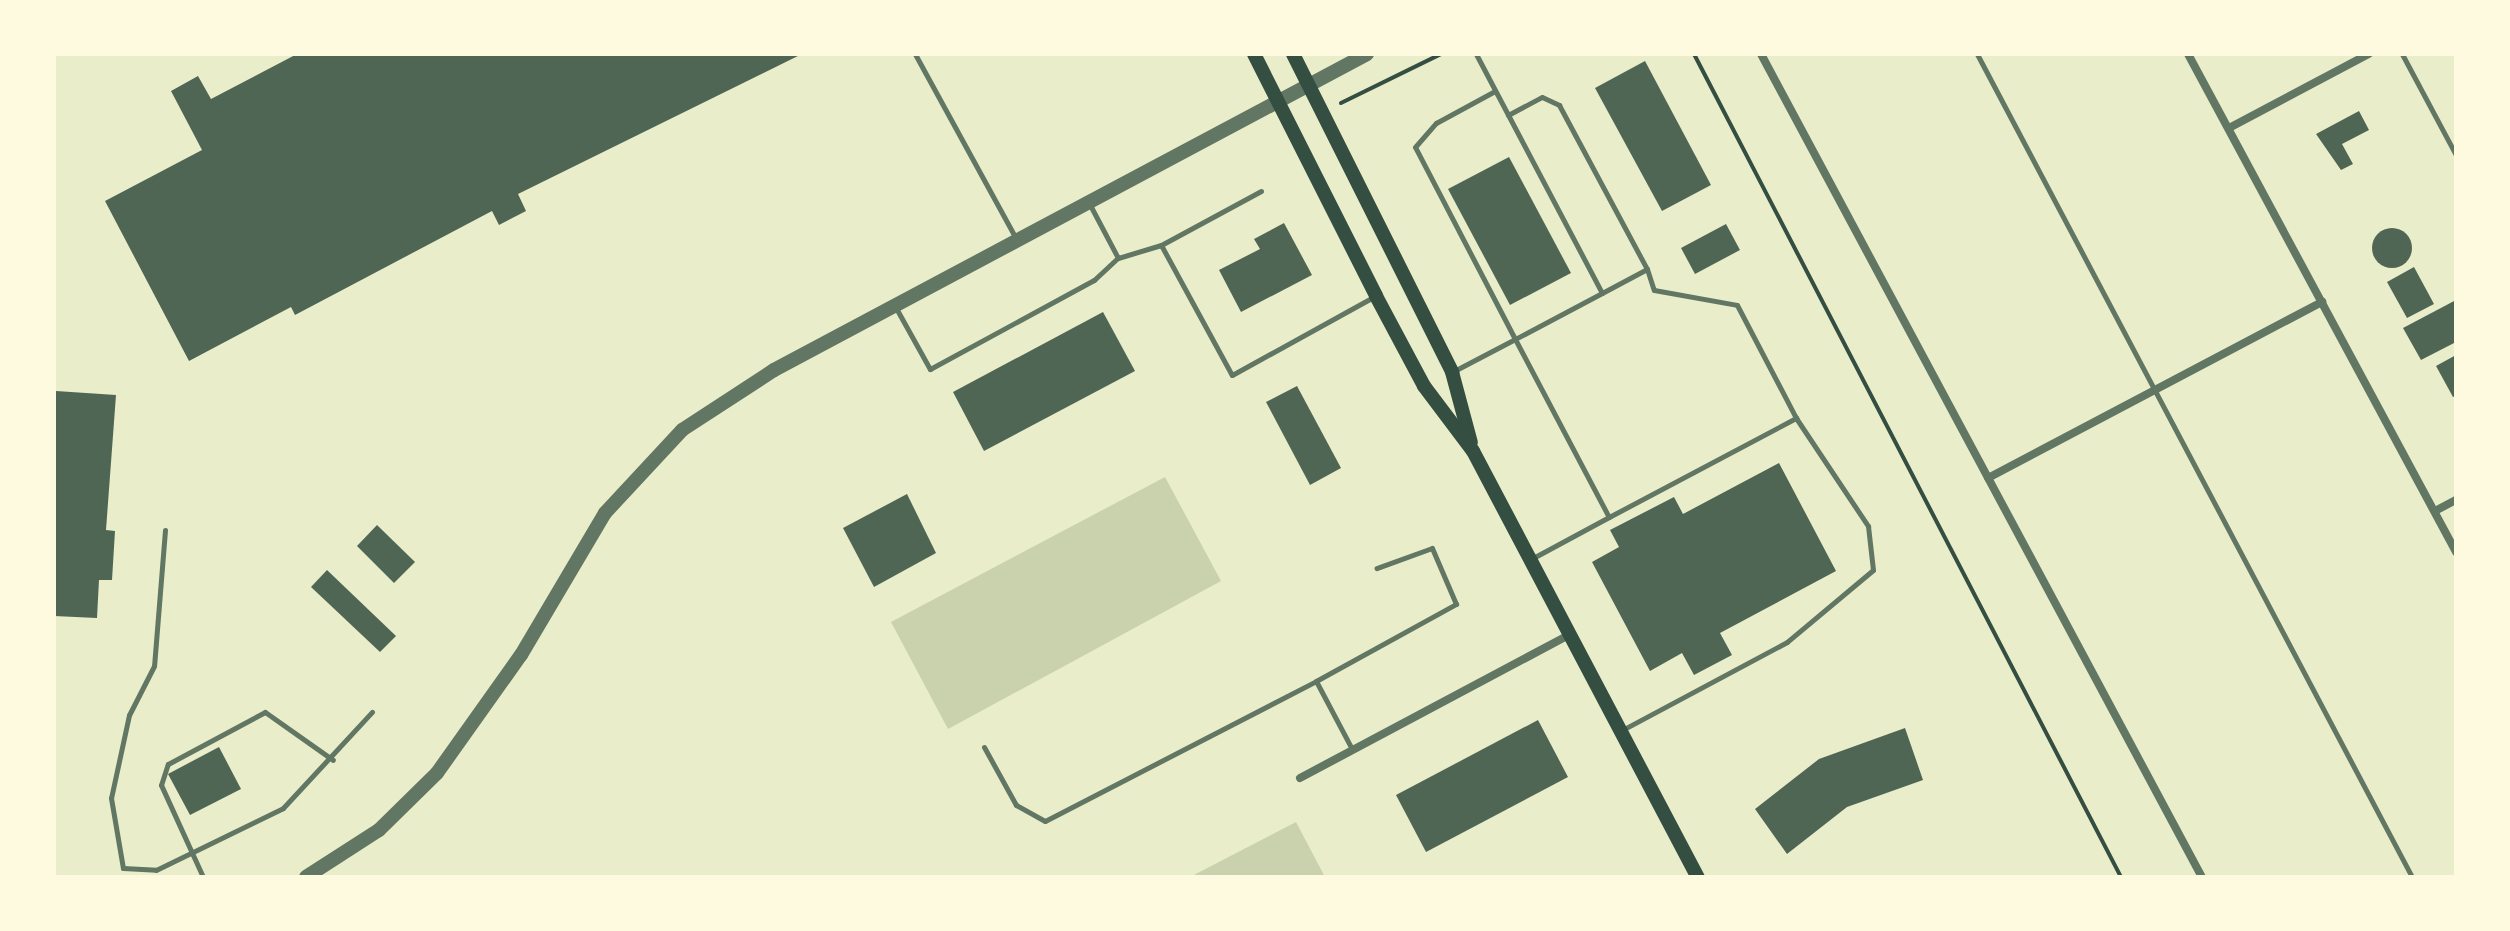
<!DOCTYPE html>
<html>
<head>
<meta charset="utf-8">
<style>
  body { margin:0 }
  #map { position:relative; width:2510px; height:931px; overflow:hidden; background:#e9edc9; font-family:"DejaVu Sans",sans-serif }
  div>[style] { position:absolute }
  .green>* { inset:0; background:#cad2ad }
  .building>* { inset:0; background:#4f6655 }
  .round { border-radius:50% }
  .path>* { height:4px; margin:-2px; padding:0 2px; transform-origin:2px; border-radius:2px; background:#344e41 }
  .service>* { height:5px; margin:-2.5px; padding:0 2.5px; transform-origin:2.5px; border-radius:2.5px; background:#617663 }
  .minor>* { height:8px; margin:-4px; padding:0 4px; transform-origin:4px; border-radius:4px; background:#617663 }
  .tertiary>* { height:14px; margin:-7px; padding:0 7px; transform-origin:7px; border-radius:7px; background:#617663 }
  .secondary>* { height:14px; margin:-7px; padding:0 7px; transform-origin:7px; border-radius:7px; background:#344e41 }
  span { translate:-50% -50%; white-space:nowrap; text-align:center; line-height:1.15; -webkit-text-stroke:6px #fefae0; paint-order:stroke }
  .frame { position:absolute; inset:0; border:56px solid #fefae0; pointer-events:none }
</style>
</head>
<body>
<div id="map">
  <div class="green">
    <div style="clip-path:polygon(1165px 477px,1221px 581px,948px 729px,891px 622px)"></div>
    <div style="clip-path:polygon(1296px 822px,1325px 877px,1190px 877px)"></div>
  </div>
  <div class="building">
    <div style="clip-path:polygon(297px 54px,802px 54px,518px 194px,526px 211px,499px 225px,492px 211px,295px 315px,291px 307px,189px 361px,105px 201px,202px 150px,171px 91px,198px 76px,211px 99px)"></div>
    <div style="clip-path:polygon(1645px 61px,1711px 185px,1662px 211px,1595px 88px)"></div>
    <div style="clip-path:polygon(2359px 111px,2369px 130px,2342px 144px,2353px 164px,2341px 170px,2316px 134px)"></div>
    <div style="clip-path:polygon(1509px 157px,1571px 273px,1510px 305px,1448px 189px)"></div>
    <div style="clip-path:polygon(1284px 223px,1312px 275px,1241px 312px,1219px 270px,1260px 249px,1254px 239px)"></div>
    <div style="clip-path:polygon(1726px 224px,1740px 250px,1695px 274px,1681px 248px)"></div>
    <div class="round" style="left:2372px;top:228px;width:40px;height:40px"></div>
    <div style="clip-path:polygon(2414px 267px,2434px 304px,2407px 318px,2387px 282px)"></div>
    <div style="clip-path:polygon(2456px 300px,2456px 342px,2421px 360px,2403px 328px)"></div>
    <div style="clip-path:polygon(1103px 312px,1135px 371px,984px 451px,953px 392px)"></div>
    <div style="clip-path:polygon(2456px 355px,2456px 396px,2453px 397px,2436px 366px)"></div>
    <div style="clip-path:polygon(1297px 386px,1341px 468px,1310px 485px,1266px 402px)"></div>
    <div style="clip-path:polygon(56px 391px,116px 395px,106px 530px,115px 531px,112px 580px,99px 580px,97px 618px,54px 616px)"></div>
    <div style="clip-path:polygon(1779px 463px,1836px 571px,1720px 633px,1732px 655px,1694px 675px,1682px 653px,1650px 671px,1592px 562px,1619px 547px,1610px 530px,1674px 497px,1683px 514px)"></div>
    <div style="clip-path:polygon(907px 494px,936px 553px,874px 587px,843px 528px)"></div>
    <div style="clip-path:polygon(377px 525px,415px 562px,394px 583px,357px 546px)"></div>
    <div style="clip-path:polygon(327px 570px,396px 636px,380px 652px,311px 587px)"></div>
    <div style="clip-path:polygon(1538px 720px,1568px 777px,1426px 852px,1396px 795px)"></div>
    <div style="clip-path:polygon(1905px 728px,1923px 780px,1847px 807px,1787px 854px,1755px 809px,1819px 759px)"></div>
    <div style="clip-path:polygon(219px 747px,241px 789px,190px 815px,168px 774px)"></div>
  </div>
  <div class="path">
    <div style="left:1694px;top:54px;width:927px;rotate:62.58deg"></div>
    <div style="left:1341px;top:103px;width:111px;rotate:-26.1deg"></div>
  </div>
  <div class="service">
    <div style="left:915px;top:54px;width:212px;rotate:61.3deg"></div>
    <div style="left:1476px;top:54px;width:270px;rotate:62.2deg"></div>
    <div style="left:1602px;top:293px;width:98px;rotate:152.1deg"></div>
    <div style="left:1515px;top:339px;width:201px;rotate:62.2deg"></div>
    <div style="left:1609px;top:517px;width:89px;rotate:151.7deg"></div>
    <div style="left:1977px;top:54px;width:931px;rotate:62.14deg"></div>
    <div style="left:2402px;top:54px;width:115px;rotate:61.9deg"></div>
    <div style="left:1508px;top:115px;width:38px;rotate:-28deg"></div>
    <div style="left:1542px;top:97px;width:19px;rotate:25deg"></div>
    <div style="left:1559px;top:105px;width:186px;rotate:61.8deg"></div>
    <div style="left:1261px;top:191px;width:114px;rotate:151.6deg"></div>
    <div style="left:1161px;top:245px;width:148px;rotate:61.4deg"></div>
    <div style="left:1232px;top:375px;width:163px;rotate:-28.9deg"></div>
    <div style="left:1089px;top:203px;width:62px;rotate:62.2deg"></div>
    <div style="left:1602px;top:293px;width:51px;rotate:-28.1deg"></div>
    <div style="left:1647px;top:269px;width:22px;rotate:72deg"></div>
    <div style="left:1654px;top:290px;width:84px;rotate:10.2deg"></div>
    <div style="left:1737px;top:305px;width:127px;rotate:62.4deg"></div>
    <div style="left:896px;top:308px;width:70px;rotate:60.9deg"></div>
    <div style="left:930px;top:369px;width:187px;rotate:-28.5deg"></div>
    <div style="left:1094px;top:280px;width:33px;rotate:-43deg"></div>
    <div style="left:1118px;top:258px;width:45px;rotate:-16.8deg"></div>
    <div style="left:1454px;top:371px;width:69px;rotate:-27.7deg"></div>
    <div style="left:1515px;top:339px;width:216px;rotate:-117.5deg"></div>
    <div style="left:1415px;top:147px;width:32px;rotate:-49deg"></div>
    <div style="left:1436px;top:123px;width:67px;rotate:-28.5deg"></div>
    <div style="left:1609px;top:517px;width:212px;rotate:-27.9deg"></div>
    <div style="left:1796px;top:418px;width:130px;rotate:56.3deg"></div>
    <div style="left:1868px;top:526px;width:44px;rotate:83.5deg"></div>
    <div style="left:1873px;top:570px;width:112px;rotate:140.1deg"></div>
    <div style="left:1787px;top:642px;width:185px;rotate:151.9deg"></div>
    <div style="left:165px;top:530px;width:136px;rotate:94.6deg"></div>
    <div style="left:154px;top:666px;width:55px;rotate:117deg"></div>
    <div style="left:129px;top:715px;width:85px;rotate:102.2deg"></div>
    <div style="left:111px;top:798px;width:71px;rotate:80.3deg"></div>
    <div style="left:123px;top:868px;width:33px;rotate:3deg"></div>
    <div style="left:156px;top:870px;width:141px;rotate:-26deg"></div>
    <div style="left:283px;top:808px;width:131px;rotate:-47.2deg"></div>
    <div style="left:1316px;top:681px;width:160px;rotate:-28.8deg"></div>
    <div style="left:1456px;top:604px;width:61px;rotate:-113.2deg"></div>
    <div style="left:1432px;top:548px;width:59px;rotate:160deg"></div>
    <div style="left:984px;top:747px;width:66px;rotate:61.1deg"></div>
    <div style="left:1016px;top:805px;width:33px;rotate:29deg"></div>
    <div style="left:1045px;top:821px;width:305px;rotate:-27.3deg"></div>
    <div style="left:1316px;top:681px;width:77px;rotate:62.1deg"></div>
    <div style="left:203px;top:877px;width:101px;rotate:-114.5deg"></div>
    <div style="left:161px;top:785px;width:22px;rotate:-72deg"></div>
    <div style="left:168px;top:764px;width:110px;rotate:-28.2deg"></div>
    <div style="left:265px;top:712px;width:83px;rotate:35.2deg"></div>
  </div>
  <div class="minor">
    <div style="left:1761px;top:54px;width:934px;rotate:61.82deg"></div>
    <div style="left:2188px;top:54px;width:566px;rotate:61.71deg"></div>
    <div style="left:2229px;top:128px;width:158px;rotate:-27.9deg"></div>
    <div style="left:1988px;top:478px;width:378px;rotate:-27.8deg"></div>
    <div style="left:2435px;top:511px;width:24px;rotate:-28deg"></div>
    <div style="left:1300px;top:778px;width:305px;rotate:-28deg"></div>
  </div>
  <div class="tertiary">
    <div style="left:306px;top:877px;width:87px;rotate:-32.8deg"></div>
    <div style="left:379px;top:830px;width:81px;rotate:-44.5deg"></div>
    <div style="left:437px;top:773px;width:145px;rotate:-54.6deg"></div>
    <div style="left:521px;top:655px;width:165px;rotate:-59.4deg"></div>
    <div style="left:605px;top:513px;width:113px;rotate:-47.1deg"></div>
    <div style="left:682px;top:430px;width:110px;rotate:-33.1deg"></div>
    <div style="left:774px;top:370px;width:672px;rotate:-28.05deg"></div>
  </div>
  <div class="secondary">
    <div style="left:1254px;top:54px;width:271px;rotate:63.2deg"></div>
    <div style="left:1376px;top:296px;width:102px;rotate:61.9deg"></div>
    <div style="left:1424px;top:386px;width:81px;rotate:53deg"></div>
    <div style="left:1473px;top:451px;width:482px;rotate:62.2deg"></div>
    <div style="left:1293px;top:54px;width:356px;rotate:63.4deg"></div>
    <div style="left:1452px;top:372px;width:73px;rotate:75deg"></div>
  </div>
  <div class="frame"></div>
</div>
</body>
</html>
